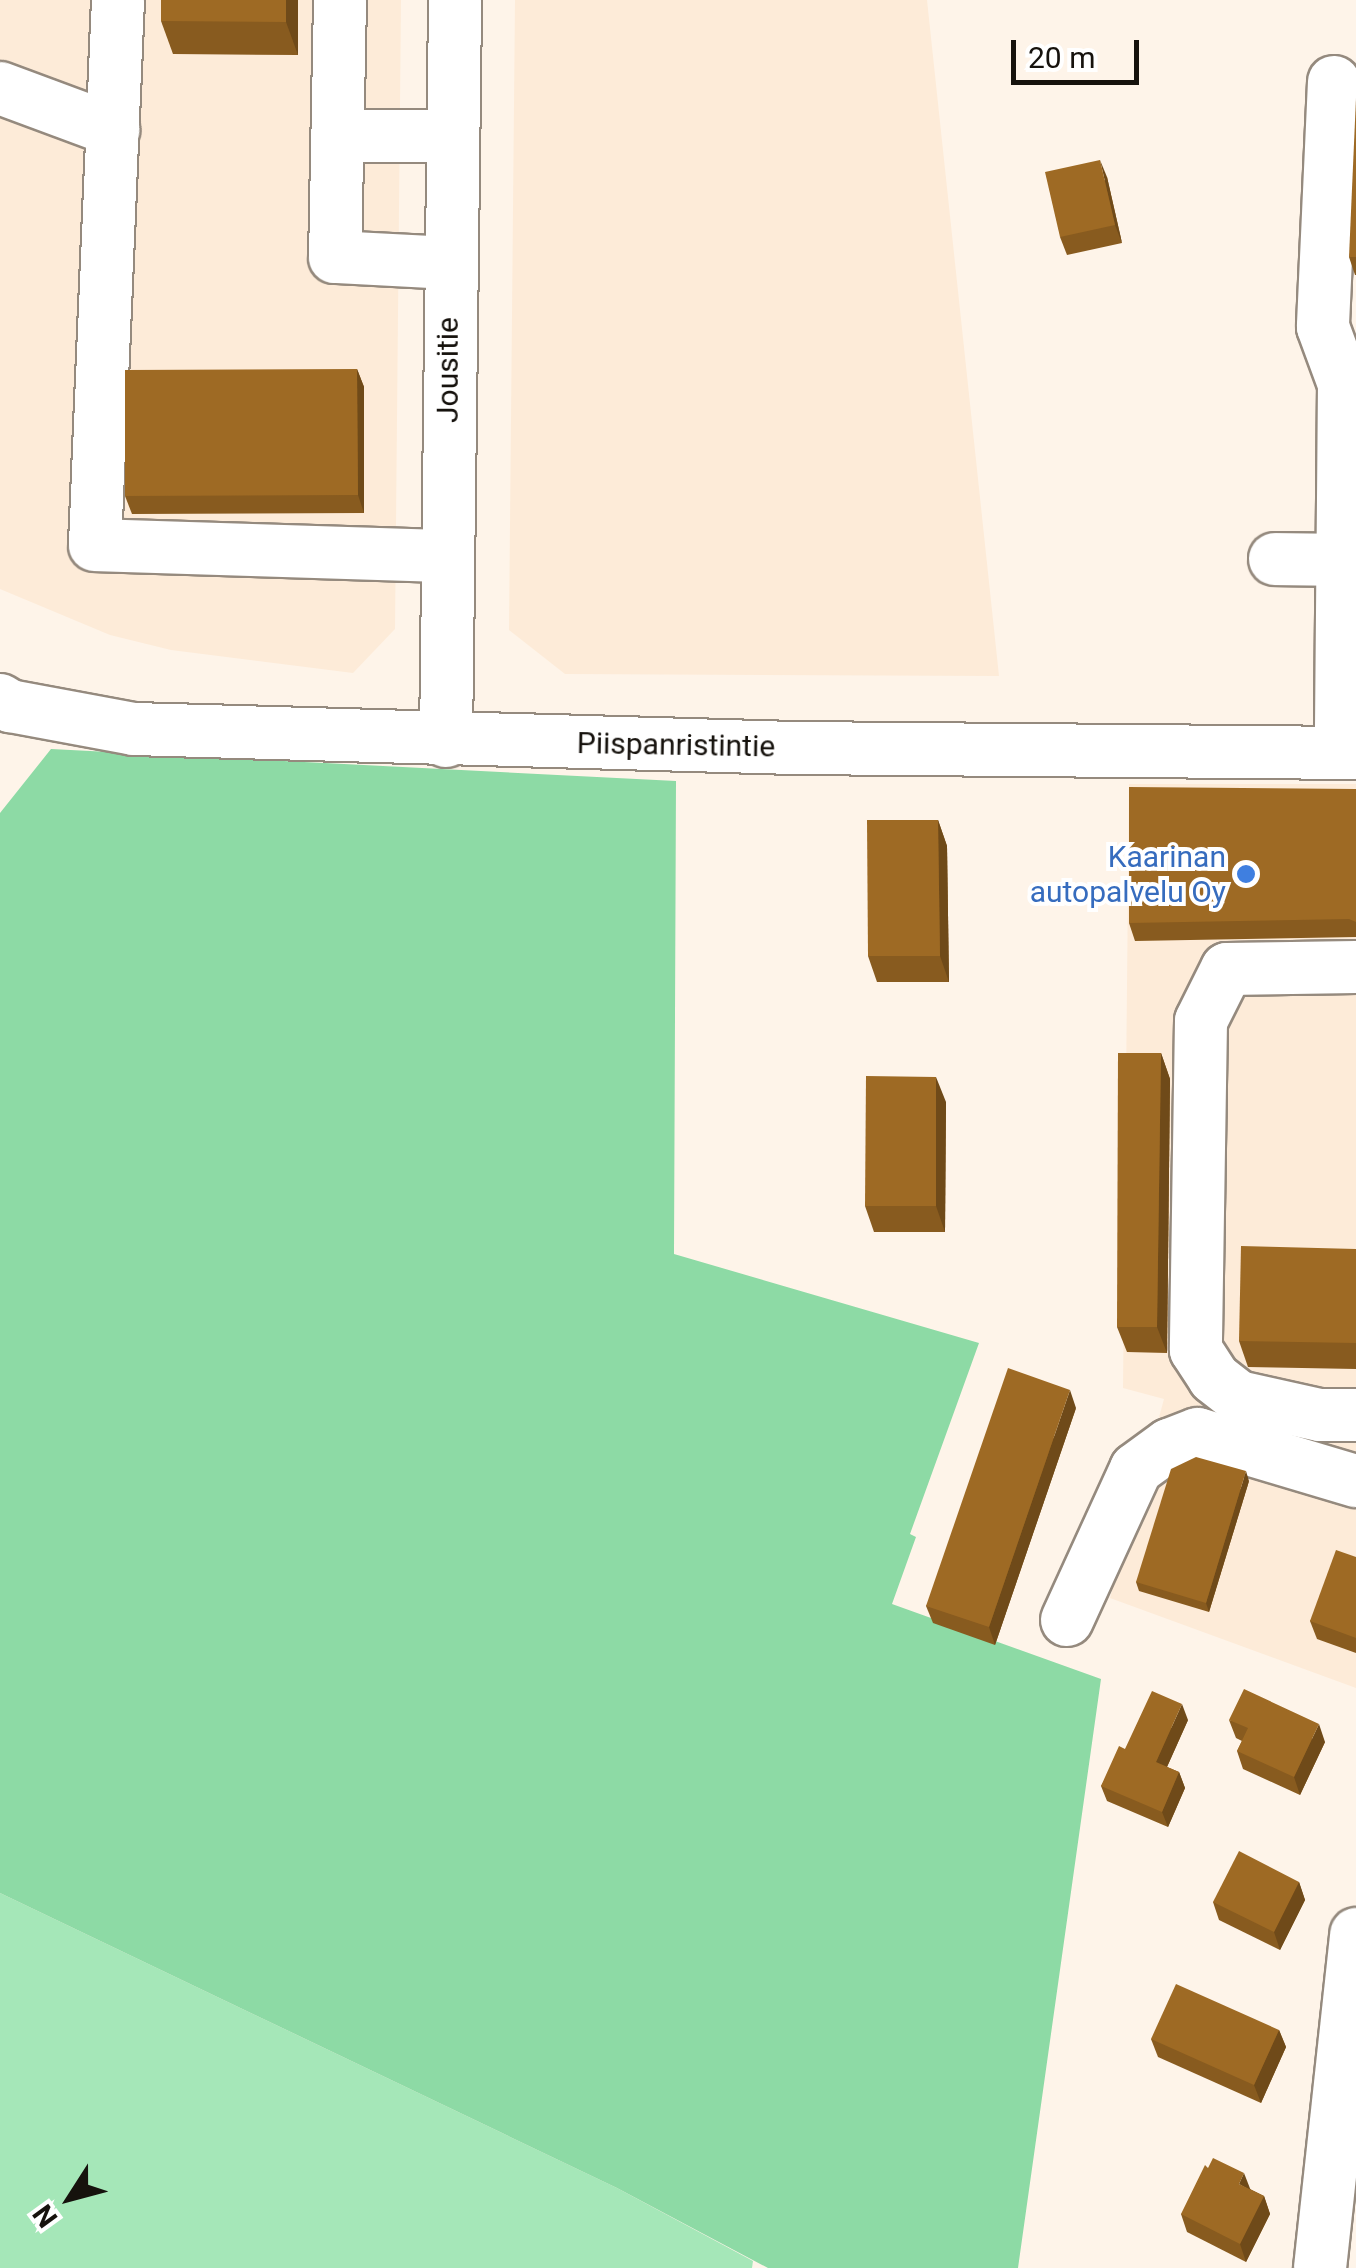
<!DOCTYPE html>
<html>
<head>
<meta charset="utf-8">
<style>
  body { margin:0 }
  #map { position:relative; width:1356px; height:2268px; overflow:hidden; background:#fef4e9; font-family:Roboto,sans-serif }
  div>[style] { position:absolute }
  .built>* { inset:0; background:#fdebd8 }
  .green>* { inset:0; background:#a5e7b8 }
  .forest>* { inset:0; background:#8ddaa5 }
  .roads { filter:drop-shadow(2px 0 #958a7e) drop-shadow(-2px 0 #958a7e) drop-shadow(0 2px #958a7e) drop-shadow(0 -2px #958a7e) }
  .minor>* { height:52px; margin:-26px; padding:0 26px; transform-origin:26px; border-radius:26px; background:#fff }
  .wall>* { inset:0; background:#885b1f }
  .shaded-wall>* { inset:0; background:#6f4a19 }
  .building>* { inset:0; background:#9e6a24 }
  .dots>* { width:28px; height:28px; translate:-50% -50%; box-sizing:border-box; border:5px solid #fff; border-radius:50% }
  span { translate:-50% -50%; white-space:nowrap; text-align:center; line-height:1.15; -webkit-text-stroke:8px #fff; paint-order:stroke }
  .street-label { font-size:30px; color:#16120d }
  .shop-label { font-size:30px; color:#366cbe }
  .right { translate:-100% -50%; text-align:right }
  .north { position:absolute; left:20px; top:2148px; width:100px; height:100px; -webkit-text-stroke:8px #fff; paint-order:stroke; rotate:234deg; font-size:28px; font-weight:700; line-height:40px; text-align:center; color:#16120d }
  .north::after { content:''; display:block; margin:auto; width:35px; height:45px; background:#16120d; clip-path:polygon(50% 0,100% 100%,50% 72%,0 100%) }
  .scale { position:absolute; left:1011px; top:40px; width:128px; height:45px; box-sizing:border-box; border:5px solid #16120d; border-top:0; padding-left:12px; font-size:30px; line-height:35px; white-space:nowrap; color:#16120d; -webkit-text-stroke:8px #fff; paint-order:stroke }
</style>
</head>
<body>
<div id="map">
  <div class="built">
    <div style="clip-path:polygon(0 0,401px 0,395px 629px,353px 673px,171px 650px,110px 635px,0 589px)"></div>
    <div style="clip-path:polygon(515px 0,927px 0,999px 676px,565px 674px,509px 630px)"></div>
    <div style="clip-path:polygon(1129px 784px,1356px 784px,1356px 1688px,1110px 1598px,1164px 1399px,1123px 1388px)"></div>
  </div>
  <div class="green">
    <div style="clip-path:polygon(0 1893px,617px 2188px,753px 2261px,752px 2268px,0 2268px)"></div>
  </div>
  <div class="forest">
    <div style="clip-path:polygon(51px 749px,676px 781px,674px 1254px,979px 1343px,910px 1534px,916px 1537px,892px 1604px,1101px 1679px,1018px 2268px,768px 2268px,617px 2188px,0 1893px,0 813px)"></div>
  </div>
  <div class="roads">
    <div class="minor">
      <div style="left:118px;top:0;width:545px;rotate:92.42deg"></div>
      <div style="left:95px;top:545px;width:353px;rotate:1.8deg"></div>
      <div style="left:340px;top:0;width:257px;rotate:91.1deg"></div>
      <div style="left:335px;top:257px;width:113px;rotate:3deg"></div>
      <div style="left:1334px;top:82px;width:245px;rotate:92.6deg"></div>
      <div style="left:1323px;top:327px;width:61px;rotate:69.8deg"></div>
      <div style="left:1344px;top:384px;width:369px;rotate:90.5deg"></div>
      <div style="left:0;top:88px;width:121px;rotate:20.4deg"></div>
      <div style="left:337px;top:136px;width:114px"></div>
      <div style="left:1275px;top:559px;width:70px;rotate:0.8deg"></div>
      <div style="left:0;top:700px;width:12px;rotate:31deg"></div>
      <div style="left:10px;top:706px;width:126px;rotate:10.5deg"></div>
      <div style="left:134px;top:729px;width:661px;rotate:1.65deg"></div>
      <div style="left:795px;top:748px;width:561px;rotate:0.51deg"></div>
      <div style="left:446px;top:741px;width:741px;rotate:-89.3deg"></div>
      <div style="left:1356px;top:967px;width:129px;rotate:179.1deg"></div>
      <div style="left:1227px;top:969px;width:58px;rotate:116.6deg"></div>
      <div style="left:1201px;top:1021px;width:329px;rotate:90.9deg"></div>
      <div style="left:1196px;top:1350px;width:33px;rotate:57deg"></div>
      <div style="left:1214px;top:1378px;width:31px;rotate:38deg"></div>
      <div style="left:1238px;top:1397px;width:84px;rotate:12.4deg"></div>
      <div style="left:1320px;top:1415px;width:36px"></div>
      <div style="left:1067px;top:1620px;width:166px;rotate:-65.4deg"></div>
      <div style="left:1136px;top:1469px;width:41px;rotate:-36deg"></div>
      <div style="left:1169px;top:1445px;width:31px;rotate:-21deg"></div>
      <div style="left:1198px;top:1434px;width:165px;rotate:16.6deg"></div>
      <div style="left:1320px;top:2268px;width:336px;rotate:-83.8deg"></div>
    </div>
  </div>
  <div class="wall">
    <div style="clip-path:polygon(298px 0,298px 55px,173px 54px,161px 21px)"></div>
    <div style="clip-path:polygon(1107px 177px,1122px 243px,1067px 255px,1060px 237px)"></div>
    <div style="clip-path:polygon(1349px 257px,1356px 257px,1356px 275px,1355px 275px)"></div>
    <div style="clip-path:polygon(357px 369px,364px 387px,364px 513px,132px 514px,125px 496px)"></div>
    <div style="clip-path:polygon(1356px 789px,1356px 937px,1135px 941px,1129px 923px)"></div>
    <div style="clip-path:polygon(938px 820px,947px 846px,949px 982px,877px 982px,868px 956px)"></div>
    <div style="clip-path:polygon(1161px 1053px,1170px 1079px,1167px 1353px,1127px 1352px,1117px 1327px)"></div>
    <div style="clip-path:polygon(946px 1102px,945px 1232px,874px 1232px,865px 1206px)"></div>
    <div style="clip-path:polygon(1356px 1249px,1356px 1369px,1248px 1367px,1239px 1341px)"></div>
    <div style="clip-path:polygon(1076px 1408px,995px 1645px,933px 1623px,926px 1606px)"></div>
    <div style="clip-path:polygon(1249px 1481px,1209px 1612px,1139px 1591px,1136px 1582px)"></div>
    <div style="clip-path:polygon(1356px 1557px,1356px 1653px,1317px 1639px,1310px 1621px)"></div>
    <div style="clip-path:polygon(1188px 1720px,1167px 1767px,1179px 1772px,1185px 1788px,1168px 1827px,1107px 1801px,1101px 1786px,1125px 1749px)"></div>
    <div style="clip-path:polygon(1229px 1720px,1325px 1742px,1300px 1795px,1243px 1769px,1237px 1751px,1242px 1741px,1236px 1738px)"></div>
    <div style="clip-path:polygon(1299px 1882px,1305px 1900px,1280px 1950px,1219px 1920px,1213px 1902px)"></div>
    <div style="clip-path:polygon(1279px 2030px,1286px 2047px,1261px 2103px,1158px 2057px,1151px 2039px)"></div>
    <div style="clip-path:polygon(1250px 2189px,1264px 2196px,1270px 2214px,1246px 2262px,1187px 2232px,1181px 2214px)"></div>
  </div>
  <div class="shaded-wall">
    <div style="clip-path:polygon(286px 0,298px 0,298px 55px,286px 22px)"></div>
    <div style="clip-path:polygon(1100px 160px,1107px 177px,1122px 243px,1115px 225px)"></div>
    <div style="clip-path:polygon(357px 369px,364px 387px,364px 513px,358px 495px)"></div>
    <div style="clip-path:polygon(938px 820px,947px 846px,949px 982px,940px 956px)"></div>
    <div style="clip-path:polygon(1161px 1053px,1170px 1079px,1167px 1353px,1157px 1327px)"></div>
    <div style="clip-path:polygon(936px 1077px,946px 1102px,945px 1232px,936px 1206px)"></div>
    <div style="clip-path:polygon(1070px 1390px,1076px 1408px,995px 1645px,989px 1627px)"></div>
    <div style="clip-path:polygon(1246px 1471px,1249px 1481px,1209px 1612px,1206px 1603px)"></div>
    <div style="clip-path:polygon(1182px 1704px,1188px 1720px,1162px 1778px,1156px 1762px)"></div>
    <div style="clip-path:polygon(1319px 1724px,1325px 1742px,1300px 1795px,1294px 1777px)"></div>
    <div style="clip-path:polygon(1179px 1772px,1185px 1788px,1168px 1827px,1162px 1812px)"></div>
    <div style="clip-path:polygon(1299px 1882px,1305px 1900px,1280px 1950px,1274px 1932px)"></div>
    <div style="clip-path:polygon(1279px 2030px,1286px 2047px,1261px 2103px,1254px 2085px)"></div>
    <div style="clip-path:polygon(1244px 2173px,1251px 2191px,1239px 2184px)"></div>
    <div style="clip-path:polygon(1264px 2196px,1270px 2214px,1246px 2262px,1240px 2244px)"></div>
  </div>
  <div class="building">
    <div style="clip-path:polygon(161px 0,286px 0,286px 22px,161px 21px)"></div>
    <div style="clip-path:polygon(1356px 98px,1356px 257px,1349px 257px)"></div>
    <div style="clip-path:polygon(1100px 160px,1115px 225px,1060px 237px,1045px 172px)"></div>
    <div style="clip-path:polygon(357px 369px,358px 495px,125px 496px,125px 370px)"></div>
    <div style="clip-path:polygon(1129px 787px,1356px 789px,1356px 922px,1349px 919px,1129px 923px)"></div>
    <div style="clip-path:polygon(867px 820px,938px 820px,940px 956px,868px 956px)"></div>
    <div style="clip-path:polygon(1118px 1053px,1161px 1053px,1157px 1327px,1117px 1327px)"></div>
    <div style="clip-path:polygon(866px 1076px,936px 1077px,936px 1206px,865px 1206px)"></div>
    <div style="clip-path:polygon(1241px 1246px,1356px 1249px,1356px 1343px,1239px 1341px)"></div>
    <div style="clip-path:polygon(1008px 1368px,1070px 1390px,989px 1627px,926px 1606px)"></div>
    <div style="clip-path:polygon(1196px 1457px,1246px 1471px,1206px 1603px,1136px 1582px,1171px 1469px)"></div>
    <div style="clip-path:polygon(1336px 1550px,1356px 1557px,1356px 1638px,1310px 1621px)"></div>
    <div style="clip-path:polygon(1244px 1689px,1319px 1724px,1294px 1777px,1237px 1751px,1248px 1728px,1229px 1720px)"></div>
    <div style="clip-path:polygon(1152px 1691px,1182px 1704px,1156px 1762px,1179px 1772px,1162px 1812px,1101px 1786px,1119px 1746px,1125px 1749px)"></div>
    <div style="clip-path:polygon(1239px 1851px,1299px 1882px,1274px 1932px,1213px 1902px)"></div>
    <div style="clip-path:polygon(1176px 1984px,1279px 2030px,1254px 2085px,1151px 2039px)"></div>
    <div style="clip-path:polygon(1213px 2158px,1244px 2173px,1239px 2184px,1264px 2196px,1240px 2244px,1181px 2214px,1205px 2165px,1208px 2168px)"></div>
  </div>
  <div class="dots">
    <div style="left:1246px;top:874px;background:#3f7fe0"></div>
  </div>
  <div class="street-label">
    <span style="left:448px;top:370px;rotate:-90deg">Jousitie</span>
    <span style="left:676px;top:745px;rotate:1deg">Piispanristintie</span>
  </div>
  <div class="shop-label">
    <span class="right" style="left:1226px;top:874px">Kaarinan<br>autopalvelu Oy</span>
  </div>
  <div class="north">N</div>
  <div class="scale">20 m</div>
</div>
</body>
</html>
